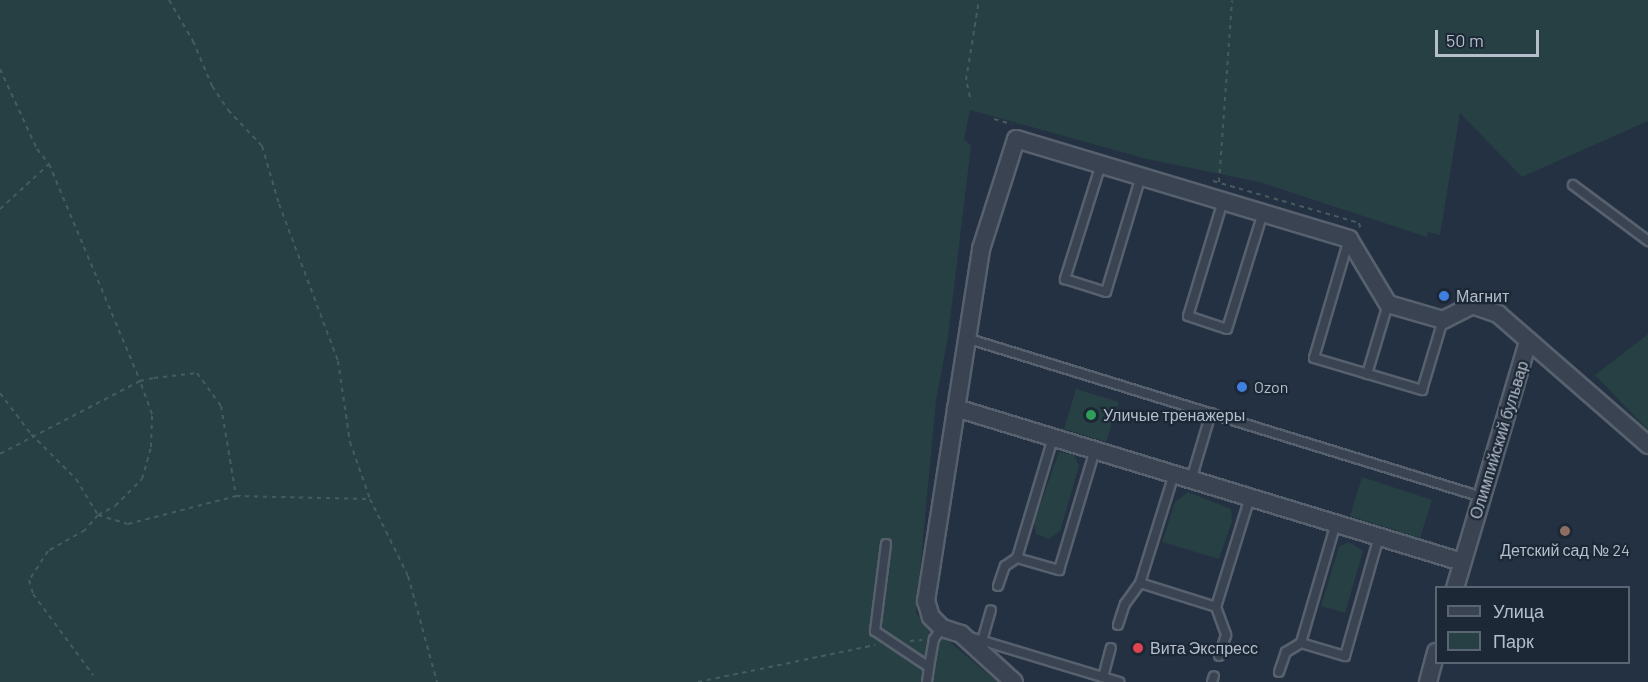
<!DOCTYPE html>
<html>
<head>
<meta charset="utf-8">
<style>
  body { margin:0 }
  #map { position:relative; width:1648px; height:682px; overflow:hidden; background:#243142; font-family:Barlow,sans-serif }
  div>[style] { position:absolute }
  .green>* { inset:0; background:#264043 }
  .path>* { height:2px; margin-top:-1px; transform-origin:0; background:repeating-linear-gradient(90deg,#455c5f 0 4.5px,transparent 0 9px) }
  .roads { filter:drop-shadow(2px 0 #57616e) drop-shadow(-2px 0 #57616e) drop-shadow(0 2px #57616e) drop-shadow(0 -2px #57616e) }
  .lane>* { height:8px; margin:-4px; padding:0 4px; transform-origin:4px; border-radius:4px; background:#394351 }
  .street>* { height:16px; margin:-8px; padding:0 8px; transform-origin:8px; border-radius:8px; background:#394351 }
  .dots>* { width:16px; height:16px; translate:-50% -50%; box-sizing:border-box; border:3px solid #1d2836; border-radius:50% }
  span { translate:-50% -50%; white-space:nowrap; text-align:center; line-height:1.15; -webkit-text-stroke:4.5px #1d2836; paint-order:stroke }
  .poi-label { font-size:16px; color:#b5becb }
  .left { translate:0 -50%; text-align:left }
  .street-label { font-size:16px; color:#b5becb }
  .legend { position:absolute; left:1435px; top:586px; width:195px; height:78px; box-sizing:border-box; background:#1d2836; border:2px solid #5a6472; margin:0; padding:8px 10px; list-style:none; font-size:18px; color:#b5becb }
  .legend li { display:flex; align-items:center; gap:12px; height:30px }
  .legend b { width:30px; border:2px solid #5a6472 }
  .scale { position:absolute; left:1435px; top:30px; width:104px; height:27px; box-sizing:border-box; border:3px solid #b5becb; border-top:0; padding-left:8px; font-size:18px; line-height:21px; white-space:nowrap; color:#b5becb; -webkit-text-stroke:4px #1d2836; paint-order:stroke }
</style>
</head>
<body>
<div id="map">
  <div class="green">
    <div style="clip-path:polygon(0 0,1648px 0,1648px 121px,1522px 177px,1460px 113px,1440px 235px,1428px 232px,1427px 237px,1259px 182px,1147px 159px,970px 110px,964px 139px,971px 146px,948px 337px,936px 400px,916px 614px,998px 682px,0 682px)"></div>
    <div style="clip-path:polygon(1648px 334px,1648px 430px,1595px 375px)"></div>
    <div style="clip-path:polygon(1076px 389px,1119px 402px,1106px 442px,1064px 429px)"></div>
    <div style="clip-path:polygon(1059px 452px,1074px 455px,1079px 466px,1060px 531px,1049px 539px,1036px 534px,1034px 522px)"></div>
    <div style="clip-path:polygon(1362px 477px,1432px 500px,1420px 538px,1350px 516px)"></div>
    <div style="clip-path:polygon(1188px 492px,1231px 509px,1232px 521px,1219px 559px,1162px 542px,1175px 502px)"></div>
    <div style="clip-path:polygon(1349px 542px,1363px 551px,1345px 613px,1321px 606px,1339px 547px)"></div>
  </div>
  <div class="path">
    <div style="left:169px;top:0;width:48px;rotate:59.7deg"></div>
    <div style="left:193px;top:41px;width:49px;rotate:67.1deg"></div>
    <div style="left:212px;top:86px;width:29px;rotate:56deg"></div>
    <div style="left:228px;top:110px;width:50px;rotate:46.6deg"></div>
    <div style="left:262px;top:146px;width:60px;rotate:73.7deg"></div>
    <div style="left:279px;top:204px;width:168px;rotate:69.4deg"></div>
    <div style="left:338px;top:361px;width:82px;rotate:81.6deg"></div>
    <div style="left:350px;top:442px;width:60px;rotate:70.7deg"></div>
    <div style="left:370px;top:499px;width:86px;rotate:63.7deg"></div>
    <div style="left:408px;top:576px;width:110px;rotate:74.7deg"></div>
    <div style="left:0;top:69px;width:88px;rotate:65.2deg"></div>
    <div style="left:37px;top:149px;width:19px;rotate:51deg"></div>
    <div style="left:49px;top:164px;width:235px;rotate:67.2deg"></div>
    <div style="left:140px;top:381px;width:158px;rotate:152.5deg"></div>
    <div style="left:970px;top:97px;width:17px;rotate:-103deg"></div>
    <div style="left:966px;top:80px;width:81px;rotate:-80.8deg"></div>
    <div style="left:994px;top:119px;width:18px;rotate:16deg"></div>
    <div style="left:1213px;top:181px;width:152px;rotate:16deg"></div>
    <div style="left:1359px;top:223px;width:7px;rotate:74deg"></div>
    <div style="left:1219px;top:182px;width:182px;rotate:-85.9deg"></div>
    <div style="left:0;top:209px;width:67px;rotate:-42.6deg"></div>
    <div style="left:0;top:393px;width:51px;rotate:52.9deg"></div>
    <div style="left:31px;top:434px;width:64px;rotate:45deg"></div>
    <div style="left:76px;top:479px;width:42px;rotate:58.6deg"></div>
    <div style="left:98px;top:515px;width:20px;rotate:131deg"></div>
    <div style="left:85px;top:530px;width:43px;rotate:150.4deg"></div>
    <div style="left:48px;top:551px;width:35px;rotate:123deg"></div>
    <div style="left:29px;top:580px;width:15px;rotate:74deg"></div>
    <div style="left:33px;top:594px;width:101px;rotate:53.5deg"></div>
    <div style="left:98px;top:515px;width:19px;rotate:-28deg"></div>
    <div style="left:115px;top:506px;width:38px;rotate:-45deg"></div>
    <div style="left:142px;top:479px;width:33px;rotate:-74deg"></div>
    <div style="left:151px;top:447px;width:33px;rotate:-88deg"></div>
    <div style="left:152px;top:414px;width:35px;rotate:-110deg"></div>
    <div style="left:140px;top:381px;width:14px;rotate:-12deg"></div>
    <div style="left:154px;top:378px;width:43px;rotate:-6.6deg"></div>
    <div style="left:197px;top:373px;width:41px;rotate:54deg"></div>
    <div style="left:221px;top:406px;width:91px;rotate:80.5deg"></div>
    <div style="left:98px;top:515px;width:31px;rotate:17deg"></div>
    <div style="left:128px;top:524px;width:112px;rotate:-14.5deg"></div>
    <div style="left:236px;top:496px;width:134px;rotate:1.3deg"></div>
    <div style="left:910px;top:641px;width:12px;rotate:-5deg"></div>
    <div style="left:698px;top:682px;width:181px;rotate:-11.8deg"></div>
  </div>
  <div class="roads">
    <div class="lane">
      <div style="left:1101px;top:164px;width:121px;rotate:107.4deg"></div>
      <div style="left:1065px;top:279px;width:43px;rotate:17.6deg"></div>
      <div style="left:1106px;top:292px;width:121px;rotate:-73.2deg"></div>
      <div style="left:1573px;top:185px;width:94px;rotate:36.7deg"></div>
      <div style="left:1223px;top:201px;width:120px;rotate:106.9deg"></div>
      <div style="left:1188px;top:316px;width:41px;rotate:18.4deg"></div>
      <div style="left:1227px;top:329px;width:121px;rotate:-72.8deg"></div>
      <div style="left:1349px;top:239px;width:124px;rotate:106.4deg"></div>
      <div style="left:1314px;top:358px;width:113px;rotate:16.5deg"></div>
      <div style="left:1422px;top:390px;width:73px;rotate:-73.3deg"></div>
      <div style="left:966px;top:338px;width:540px;rotate:17.13deg"></div>
      <div style="left:1367px;top:374px;width:73px;rotate:-73.3deg"></div>
      <div style="left:1053px;top:438px;width:125px;rotate:106.7deg"></div>
      <div style="left:1017px;top:558px;width:44px;rotate:15.9deg"></div>
      <div style="left:1059px;top:570px;width:125px;rotate:-73.3deg"></div>
      <div style="left:1174px;top:474px;width:114px;rotate:107.3deg"></div>
      <div style="left:1140px;top:583px;width:80px;rotate:17.5deg"></div>
      <div style="left:1216px;top:607px;width:115px;rotate:-72.8deg"></div>
      <div style="left:1191px;top:480px;width:70px;rotate:-73.4deg"></div>
      <div style="left:1336px;top:523px;width:125px;rotate:106.3deg"></div>
      <div style="left:1301px;top:643px;width:46px;rotate:16.5deg"></div>
      <div style="left:1345px;top:656px;width:124px;rotate:-74.1deg"></div>
      <div style="left:886px;top:544px;width:88px;rotate:97.2deg"></div>
      <div style="left:875px;top:631px;width:65px;rotate:33.7deg"></div>
      <div style="left:929px;top:667px;width:28px;rotate:-80deg"></div>
      <div style="left:934px;top:639px;width:14px;rotate:-54deg"></div>
      <div style="left:998px;top:586px;width:21px;rotate:-71deg"></div>
      <div style="left:1005px;top:566px;width:14px;rotate:-34deg"></div>
      <div style="left:1216px;top:607px;width:30px;rotate:70deg"></div>
      <div style="left:1226px;top:635px;width:22px;rotate:108deg"></div>
      <div style="left:1118px;top:625px;width:22px;rotate:-72deg"></div>
      <div style="left:1125px;top:604px;width:26px;rotate:-54deg"></div>
      <div style="left:970px;top:637px;width:156px;rotate:16.8deg"></div>
      <div style="left:982px;top:641px;width:32px;rotate:-74deg"></div>
      <div style="left:1279px;top:672px;width:21px;rotate:-71deg"></div>
      <div style="left:1286px;top:652px;width:17px;rotate:-31deg"></div>
      <div style="left:1103px;top:677px;width:30px;rotate:-75deg"></div>
      <div style="left:927px;top:682px;width:15px;rotate:-82deg"></div>
      <div style="left:1212px;top:682px;width:6px;rotate:-72deg"></div>
    </div>
    <div class="street">
      <div style="left:956px;top:408px;width:529px;rotate:16.93deg"></div>
      <div style="left:1455px;top:588px;width:258px;rotate:-73.5deg"></div>
      <div style="left:1014px;top:682px;width:72px;rotate:-137.8deg"></div>
      <div style="left:961px;top:634px;width:20px;rotate:-162deg"></div>
      <div style="left:942px;top:628px;width:16px;rotate:-135deg"></div>
      <div style="left:931px;top:617px;width:17px;rotate:-107deg"></div>
      <div style="left:926px;top:601px;width:356px;rotate:-81.1deg"></div>
      <div style="left:981px;top:249px;width:115px;rotate:-72.3deg"></div>
      <div style="left:1016px;top:139px;width:348px;rotate:16.7deg"></div>
      <div style="left:1349px;top:239px;width:76px;rotate:59deg"></div>
      <div style="left:1388px;top:304px;width:57px;rotate:16.2deg"></div>
      <div style="left:1443px;top:320px;width:33px;rotate:-27deg"></div>
      <div style="left:1472px;top:305px;width:28px;rotate:19deg"></div>
      <div style="left:1498px;top:314px;width:199px;rotate:41.1deg"></div>
      <div style="left:1428px;top:682px;width:31px;rotate:-75deg"></div>
    </div>
  </div>
  <div class="dots">
    <div style="left:1444px;top:296px;background:#3f7fe0"></div>
    <div style="left:1242px;top:387px;background:#3f7fe0"></div>
    <div style="left:1091px;top:415px;background:#2e9e5b"></div>
    <div style="left:1565px;top:531px;background:#8d6e63"></div>
    <div style="left:1138px;top:648px;background:#e0444e"></div>
  </div>
  <div class="poi-label">
    <span class="left" style="left:1456px;top:296px">Магнит</span>
    <span class="left" style="left:1254px;top:387px">Ozon</span>
    <span class="left" style="left:1103px;top:415px">Уличые тренажеры</span>
    <span style="left:1565px;top:550px">Детский сад № 24</span>
    <span class="left" style="left:1150px;top:648px">Вита Экспресс</span>
  </div>
  <div class="street-label">
    <span style="left:1499px;top:440px;rotate:-73deg">Олимпийский бульвар</span>
  </div>
  <ul class="legend">
  <li><b style="height:8px;background:#394351"></b>Улица</li>
  <li><b style="height:16px;background:#264043"></b>Парк</li>
  </ul>
  <div class="scale">50 m</div>
</div>
</body>
</html>
